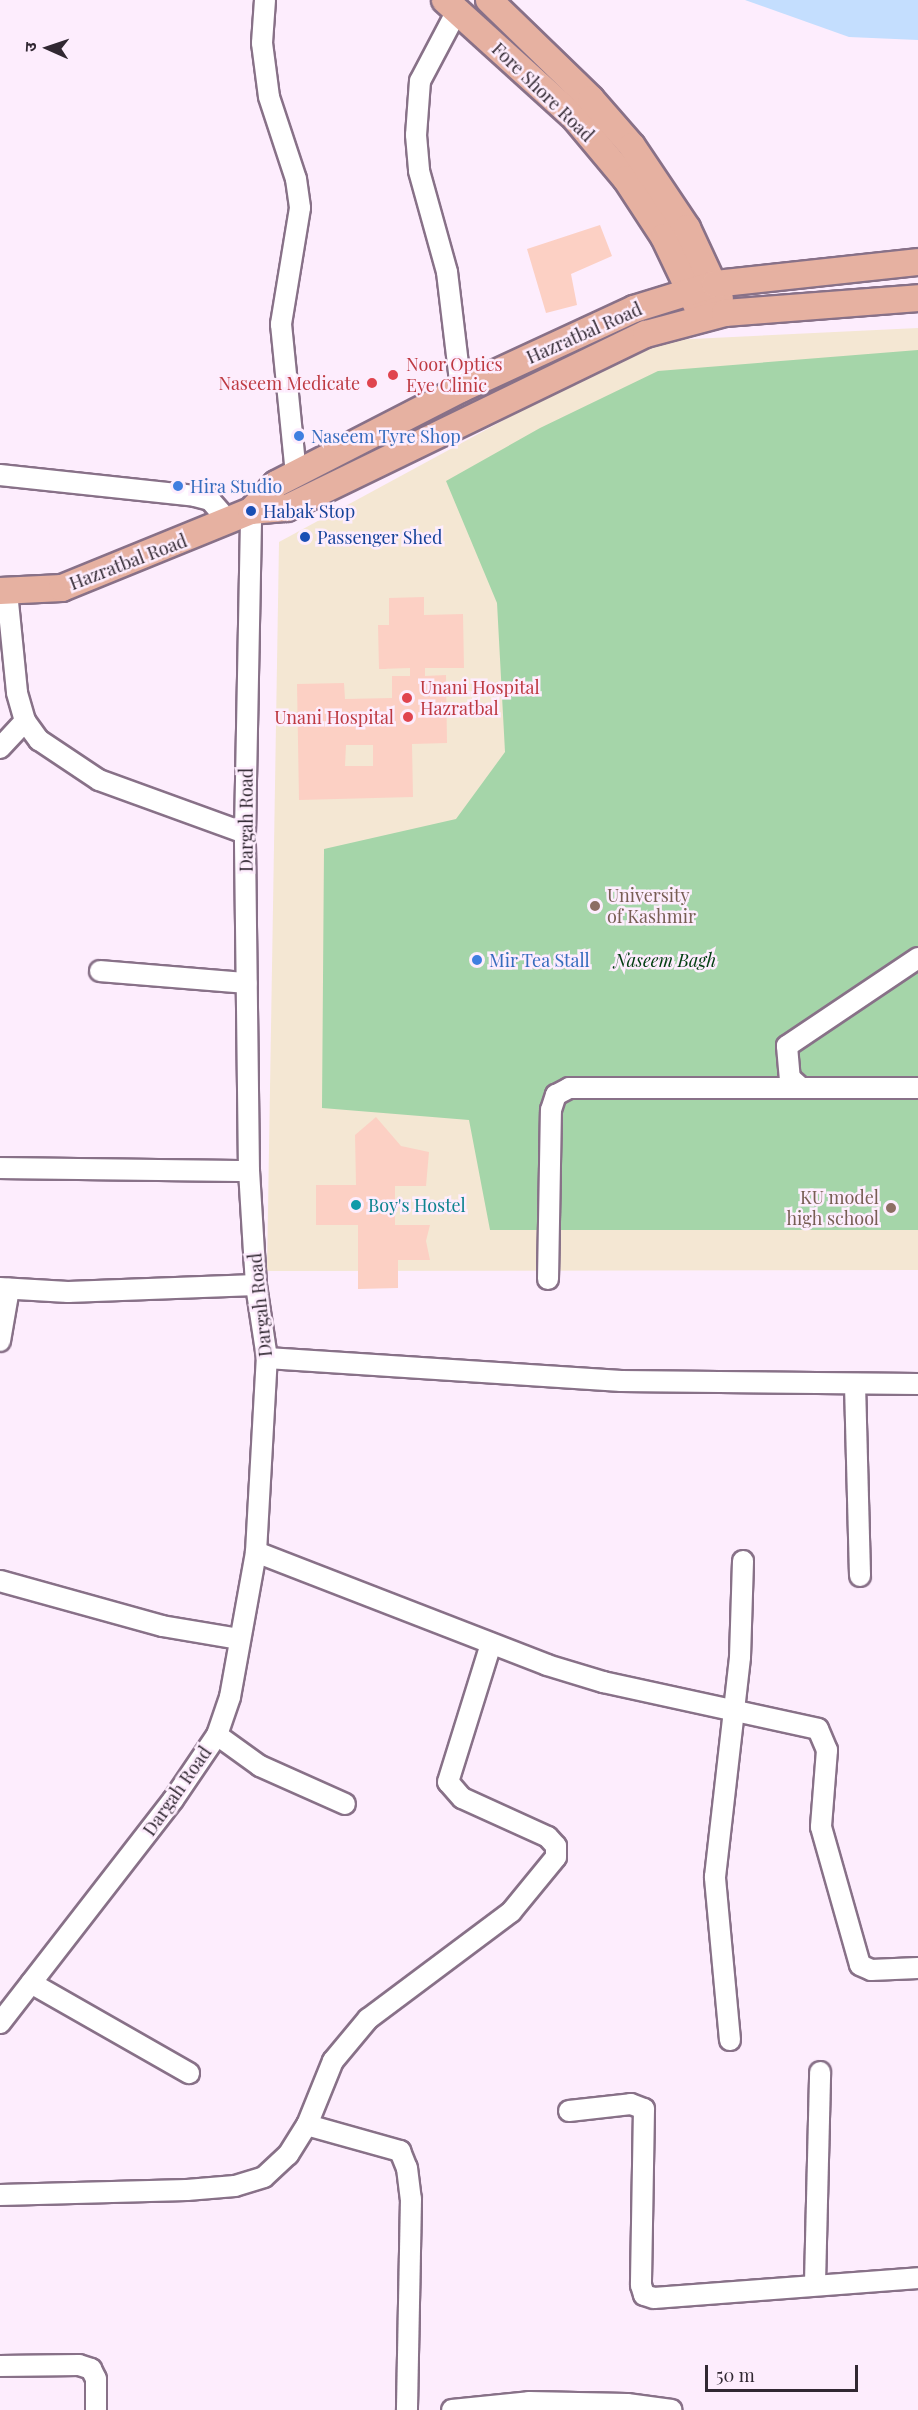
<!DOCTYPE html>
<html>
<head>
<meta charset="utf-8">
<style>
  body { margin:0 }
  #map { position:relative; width:918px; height:2410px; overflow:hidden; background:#fdedfd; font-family:"Playfair Display","Noto Sans Devanagari",serif }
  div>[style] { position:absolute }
  .education>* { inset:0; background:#f4e7d3 }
  .green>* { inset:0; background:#a5d5a9 }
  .water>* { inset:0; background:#c4defe }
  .building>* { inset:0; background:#fcd0c4 }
  .roads { filter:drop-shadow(2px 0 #887188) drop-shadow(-2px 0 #887188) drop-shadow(0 2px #887188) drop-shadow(0 -2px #887188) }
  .minor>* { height:20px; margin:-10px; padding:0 10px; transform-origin:10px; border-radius:10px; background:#fff }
  .major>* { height:26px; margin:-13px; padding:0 13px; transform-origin:13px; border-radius:13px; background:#e6b1a1 }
  .dots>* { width:16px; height:16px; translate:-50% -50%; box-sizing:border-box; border:3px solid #fdedfd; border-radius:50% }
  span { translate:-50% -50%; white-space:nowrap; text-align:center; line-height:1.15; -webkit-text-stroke:5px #fdedfd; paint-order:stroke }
  .street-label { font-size:18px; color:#312832 }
  .health-label { font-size:18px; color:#be3a42 }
  .left { translate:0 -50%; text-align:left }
  .right { translate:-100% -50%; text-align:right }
  .shop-label { font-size:18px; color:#366cbe }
  .transit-label { font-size:18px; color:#164399 }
  .education-label { font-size:18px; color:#785e54 }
  .park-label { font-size:18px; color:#003e10; font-style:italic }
  .culture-label { font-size:18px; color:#0d838f }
  .north { position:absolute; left:18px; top:18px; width:60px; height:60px; -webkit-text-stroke:4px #fdedfd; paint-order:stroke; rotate:273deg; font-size:16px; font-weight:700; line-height:24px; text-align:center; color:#312832 }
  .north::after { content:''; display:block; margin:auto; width:21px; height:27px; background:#312832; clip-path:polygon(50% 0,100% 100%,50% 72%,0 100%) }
  .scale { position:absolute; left:705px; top:2365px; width:153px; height:27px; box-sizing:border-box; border:3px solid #312832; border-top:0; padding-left:8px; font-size:18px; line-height:21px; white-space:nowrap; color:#312832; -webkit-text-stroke:4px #fdedfd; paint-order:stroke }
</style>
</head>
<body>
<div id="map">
  <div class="education">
    <div style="clip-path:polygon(918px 328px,918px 1270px,267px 1271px,279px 542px,650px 341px)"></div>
  </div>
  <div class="green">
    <div style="clip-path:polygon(918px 350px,918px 1230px,490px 1230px,469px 1120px,322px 1108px,324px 849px,456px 819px,505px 752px,497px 603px,446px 481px,540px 428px,658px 371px)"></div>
  </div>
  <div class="water">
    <div style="clip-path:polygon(745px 0,918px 0,918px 40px,849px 37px)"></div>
  </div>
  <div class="building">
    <div style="clip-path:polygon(600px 225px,612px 256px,571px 274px,577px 305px,546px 313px,527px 249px)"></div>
    <div style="clip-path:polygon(evenodd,424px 597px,424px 615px,463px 614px,464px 668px,425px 668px,425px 676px,446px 675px,447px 743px,412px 744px,413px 797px,299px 800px,297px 684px,344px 683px,345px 699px,392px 698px,392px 676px,410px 676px,410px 668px,379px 669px,378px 625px,389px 625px,389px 598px,424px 597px,346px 745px,373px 745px,373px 766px,345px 766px,346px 745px)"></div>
    <div style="clip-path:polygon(376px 1117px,401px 1146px,429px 1152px,426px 1186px,395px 1186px,395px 1225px,430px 1225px,426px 1241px,430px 1260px,398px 1260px,398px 1288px,358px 1289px,358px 1225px,316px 1225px,316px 1185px,356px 1185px,355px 1135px)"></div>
  </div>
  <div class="roads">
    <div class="minor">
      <div style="left:265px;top:0;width:43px;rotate:94deg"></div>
      <div style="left:262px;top:43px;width:54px;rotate:82.6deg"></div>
      <div style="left:269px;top:97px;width:86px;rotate:71.8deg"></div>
      <div style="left:296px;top:179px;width:29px;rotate:82deg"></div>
      <div style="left:300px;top:208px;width:118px;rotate:99.3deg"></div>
      <div style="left:281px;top:324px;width:151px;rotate:84.3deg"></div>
      <div style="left:458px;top:9px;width:81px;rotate:117.8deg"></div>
      <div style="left:420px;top:81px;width:54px;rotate:94.2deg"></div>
      <div style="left:416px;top:135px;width:36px;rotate:85deg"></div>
      <div style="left:419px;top:171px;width:105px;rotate:74.5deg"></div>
      <div style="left:447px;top:272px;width:118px;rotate:83.2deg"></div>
      <div style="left:0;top:475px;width:196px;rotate:6.1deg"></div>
      <div style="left:195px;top:496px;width:16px;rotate:15deg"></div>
      <div style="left:210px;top:500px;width:28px;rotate:49deg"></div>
      <div style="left:7px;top:592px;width:101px;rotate:84.3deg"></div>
      <div style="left:17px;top:693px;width:29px;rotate:74deg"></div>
      <div style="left:25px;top:721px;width:24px;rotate:54deg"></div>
      <div style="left:39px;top:740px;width:72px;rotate:33.7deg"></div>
      <div style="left:99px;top:780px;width:155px;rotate:20deg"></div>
      <div style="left:0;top:748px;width:37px;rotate:-47deg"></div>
      <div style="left:918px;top:958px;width:158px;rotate:146.1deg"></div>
      <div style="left:787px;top:1046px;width:32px;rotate:85deg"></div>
      <div style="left:790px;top:1078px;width:15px;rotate:42deg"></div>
      <div style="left:801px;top:1088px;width:117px"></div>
      <div style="left:100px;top:971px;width:147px;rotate:4.7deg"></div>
      <div style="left:0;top:1168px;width:249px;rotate:0.7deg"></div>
      <div style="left:548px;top:1279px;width:169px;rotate:-89deg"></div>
      <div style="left:551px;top:1110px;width:16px;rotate:-72deg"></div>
      <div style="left:556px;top:1095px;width:15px;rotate:-28deg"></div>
      <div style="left:569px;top:1088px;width:232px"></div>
      <div style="left:0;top:1288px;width:68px;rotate:3.4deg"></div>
      <div style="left:68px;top:1292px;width:188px;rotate:-2.1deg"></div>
      <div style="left:0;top:1341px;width:53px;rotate:-80.2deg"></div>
      <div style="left:267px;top:1358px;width:355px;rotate:3.7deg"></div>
      <div style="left:621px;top:1381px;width:297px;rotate:0.6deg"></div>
      <div style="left:855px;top:1384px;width:192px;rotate:88.5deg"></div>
      <div style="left:256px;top:1552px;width:312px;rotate:21.2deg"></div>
      <div style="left:547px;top:1665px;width:59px;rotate:16.9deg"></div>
      <div style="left:603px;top:1682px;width:220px;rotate:12.3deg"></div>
      <div style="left:818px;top:1729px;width:23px;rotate:67deg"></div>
      <div style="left:827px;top:1750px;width:77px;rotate:94.5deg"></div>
      <div style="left:821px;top:1827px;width:143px;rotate:74.2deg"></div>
      <div style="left:860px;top:1965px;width:12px;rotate:24deg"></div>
      <div style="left:871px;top:1970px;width:47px;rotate:-2.4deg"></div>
      <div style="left:0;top:1581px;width:168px;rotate:15.5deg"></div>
      <div style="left:162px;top:1626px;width:79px;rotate:9.5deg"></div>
      <div style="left:217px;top:1735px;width:53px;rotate:35.8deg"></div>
      <div style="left:260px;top:1766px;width:93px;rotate:24.1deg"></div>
      <div style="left:31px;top:1983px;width:182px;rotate:29.7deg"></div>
      <div style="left:0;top:2023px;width:282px;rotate:-52.2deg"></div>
      <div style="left:173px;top:1800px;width:78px;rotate:-55.9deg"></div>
      <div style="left:217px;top:1735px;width:40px;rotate:-71.1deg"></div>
      <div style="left:230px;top:1697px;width:147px;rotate:-79.8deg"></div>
      <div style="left:256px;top:1552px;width:194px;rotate:-86.8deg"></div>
      <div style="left:267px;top:1358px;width:74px;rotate:-98.6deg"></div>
      <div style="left:256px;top:1285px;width:114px;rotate:-93.5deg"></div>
      <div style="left:249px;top:1171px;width:338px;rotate:-90.7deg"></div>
      <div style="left:245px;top:833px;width:322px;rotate:-88.9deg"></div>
      <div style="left:730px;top:2040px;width:164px;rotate:-95.3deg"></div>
      <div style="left:715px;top:1877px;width:221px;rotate:-83.5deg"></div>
      <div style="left:740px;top:1657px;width:96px;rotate:-88.2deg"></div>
      <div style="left:569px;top:2111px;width:62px;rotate:-6.4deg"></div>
      <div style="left:631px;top:2104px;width:14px;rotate:21deg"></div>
      <div style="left:644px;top:2109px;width:176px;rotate:91deg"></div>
      <div style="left:641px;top:2285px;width:10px;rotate:73deg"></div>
      <div style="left:644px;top:2295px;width:10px;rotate:17deg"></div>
      <div style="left:654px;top:2298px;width:265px;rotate:-4.3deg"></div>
      <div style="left:307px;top:2125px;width:97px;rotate:15.6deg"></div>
      <div style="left:400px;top:2151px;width:18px;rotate:68deg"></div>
      <div style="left:407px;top:2168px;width:31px;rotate:83deg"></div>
      <div style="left:411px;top:2199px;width:211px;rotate:91.1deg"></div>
      <div style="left:0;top:2195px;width:187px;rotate:-1.5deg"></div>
      <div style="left:187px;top:2190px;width:48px;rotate:-4.8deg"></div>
      <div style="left:235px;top:2186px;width:30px;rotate:-17deg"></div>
      <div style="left:264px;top:2177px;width:33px;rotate:-43deg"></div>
      <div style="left:288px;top:2155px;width:36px;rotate:-58deg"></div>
      <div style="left:307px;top:2125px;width:69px;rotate:-67.9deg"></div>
      <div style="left:333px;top:2061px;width:55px;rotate:-50.2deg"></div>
      <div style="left:368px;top:2019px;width:179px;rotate:-36.8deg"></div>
      <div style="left:511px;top:1912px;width:71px;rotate:-50.7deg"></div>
      <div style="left:556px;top:1857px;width:11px;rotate:-90deg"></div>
      <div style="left:556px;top:1846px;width:12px;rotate:-132deg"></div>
      <div style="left:548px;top:1837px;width:94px;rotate:-155.6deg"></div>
      <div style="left:462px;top:1798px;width:21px;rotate:-131deg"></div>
      <div style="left:448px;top:1782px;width:145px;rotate:-72.7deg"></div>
      <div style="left:815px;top:2283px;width:211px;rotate:-88.6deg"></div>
      <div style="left:0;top:2366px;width:79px;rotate:-0.7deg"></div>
      <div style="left:79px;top:2365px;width:13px;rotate:18deg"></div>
      <div style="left:91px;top:2369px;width:11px;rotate:63deg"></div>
      <div style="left:96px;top:2379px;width:31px;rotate:90deg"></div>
      <div style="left:452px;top:2410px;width:77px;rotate:-5.9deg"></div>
      <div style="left:529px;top:2402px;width:98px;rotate:1.2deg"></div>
      <div style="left:627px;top:2404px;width:45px;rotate:7.6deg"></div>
    </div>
    <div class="major">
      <div style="left:445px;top:0;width:174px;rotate:42.2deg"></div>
      <div style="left:574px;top:117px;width:81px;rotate:50deg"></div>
      <div style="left:626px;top:179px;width:69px;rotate:56.8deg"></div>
      <div style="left:664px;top:237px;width:76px;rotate:64.4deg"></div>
      <div style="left:489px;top:0;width:142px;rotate:44.1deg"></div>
      <div style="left:591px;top:99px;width:62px;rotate:48.9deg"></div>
      <div style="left:632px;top:146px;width:99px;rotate:56.1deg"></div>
      <div style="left:687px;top:228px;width:78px;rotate:65.1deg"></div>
      <div style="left:251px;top:511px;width:37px;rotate:-47deg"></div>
      <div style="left:276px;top:484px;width:208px;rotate:-27.2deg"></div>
      <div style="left:461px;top:389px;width:191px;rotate:-24.8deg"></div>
      <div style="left:634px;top:309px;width:85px;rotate:-17.2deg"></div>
      <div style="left:715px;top:284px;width:204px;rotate:-6.2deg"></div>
      <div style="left:0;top:591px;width:62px;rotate:-2.8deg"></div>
      <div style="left:62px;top:588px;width:204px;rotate:-22.2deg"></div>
      <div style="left:251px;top:511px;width:36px;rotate:-5deg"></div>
      <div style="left:287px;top:508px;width:399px;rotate:-25.9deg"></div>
      <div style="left:646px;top:334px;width:82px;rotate:-14.9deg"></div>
      <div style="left:725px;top:313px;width:194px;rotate:-4.4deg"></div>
    </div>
  </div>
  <div class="dots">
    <div style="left:393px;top:375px;background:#e0444e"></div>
    <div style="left:372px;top:383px;background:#e0444e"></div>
    <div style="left:299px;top:436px;background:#3f7fe0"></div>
    <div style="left:178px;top:486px;background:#3f7fe0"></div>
    <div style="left:251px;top:511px;background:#1a4fb4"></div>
    <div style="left:305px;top:537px;background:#1a4fb4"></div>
    <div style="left:407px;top:698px;background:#e0444e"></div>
    <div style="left:408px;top:717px;background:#e0444e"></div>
    <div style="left:595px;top:906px;background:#8d6e63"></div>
    <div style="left:477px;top:960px;background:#3f7fe0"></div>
    <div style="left:356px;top:1205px;background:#0f9aa8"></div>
    <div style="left:891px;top:1208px;background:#8d6e63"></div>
  </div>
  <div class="street-label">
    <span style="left:543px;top:92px;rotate:44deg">Fore Shore Road</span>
    <span style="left:584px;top:333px;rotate:-24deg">Hazratbal Road</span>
    <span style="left:128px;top:562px;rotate:-21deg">Hazratbal Road</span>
    <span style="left:246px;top:820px;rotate:-90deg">Dargah Road</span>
    <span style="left:260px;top:1305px;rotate:-96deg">Dargah Road</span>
    <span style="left:177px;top:1791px;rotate:-55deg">Dargah Road</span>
  </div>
  <div class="health-label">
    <span class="left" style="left:406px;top:375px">Noor Optics<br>Eye Clinic</span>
    <span class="right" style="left:360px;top:383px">Naseem Medicate</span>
    <span class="left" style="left:420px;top:698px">Unani Hospital<br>Hazratbal</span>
    <span class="right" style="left:394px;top:717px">Unani Hospital</span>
  </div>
  <div class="shop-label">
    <span class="left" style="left:311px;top:436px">Naseem Tyre Shop</span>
    <span class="left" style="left:190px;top:486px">Hira Studio</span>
    <span class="left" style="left:489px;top:960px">Mir Tea Stall</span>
  </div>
  <div class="transit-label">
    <span class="left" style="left:263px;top:511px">Habak Stop</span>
    <span class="left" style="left:317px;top:537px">Passenger Shed</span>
  </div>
  <div class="education-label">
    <span class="left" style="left:607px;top:906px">University<br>of Kashmir</span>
    <span class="right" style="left:879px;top:1208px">KU model<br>high school</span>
  </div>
  <div class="park-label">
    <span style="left:665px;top:960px">Naseem Bagh</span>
  </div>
  <div class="culture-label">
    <span class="left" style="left:368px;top:1205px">Boy's Hostel</span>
  </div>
  <div class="north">उ</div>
  <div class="scale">50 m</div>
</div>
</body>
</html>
